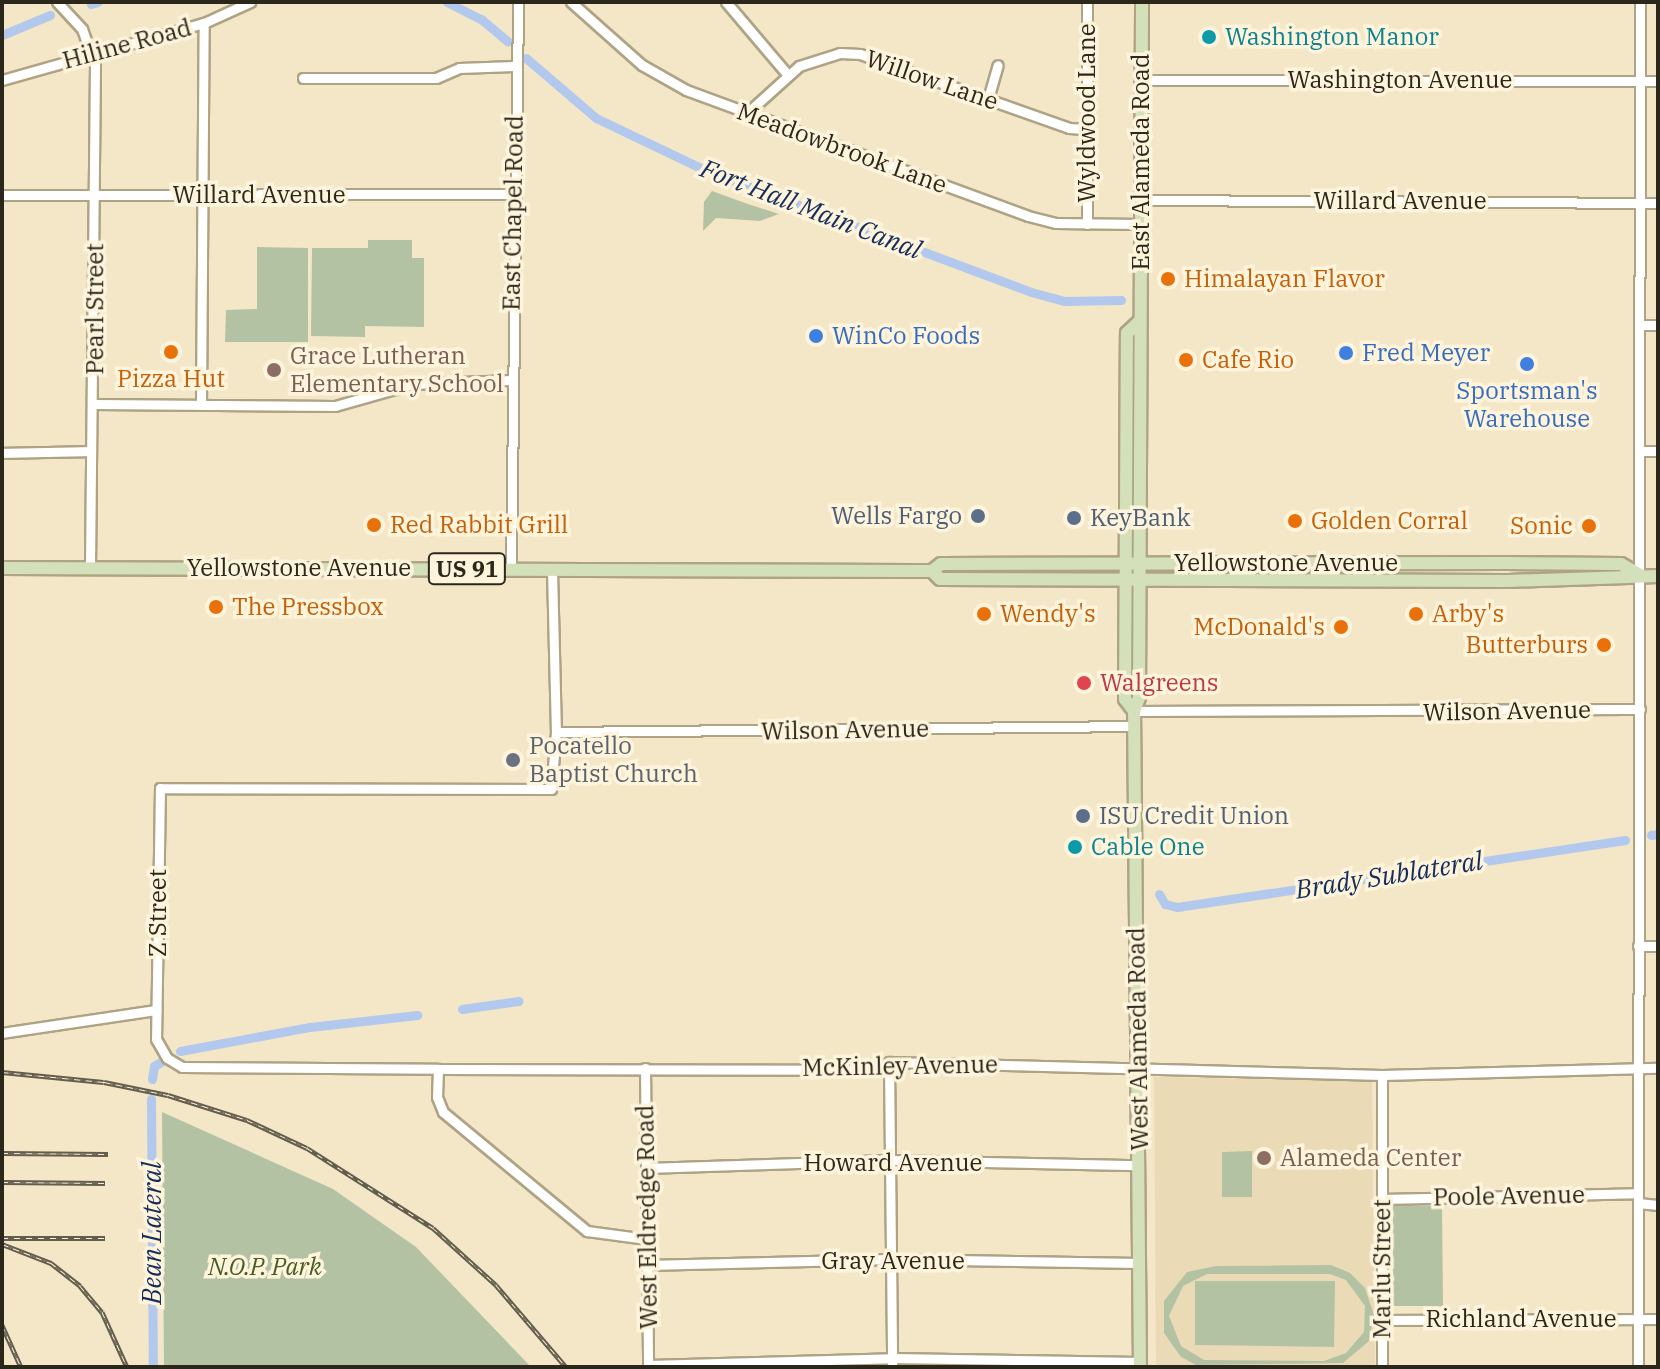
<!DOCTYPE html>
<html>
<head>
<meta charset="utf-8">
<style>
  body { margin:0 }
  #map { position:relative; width:1660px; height:1369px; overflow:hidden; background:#f3e7c8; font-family:"IBM Plex Serif",serif }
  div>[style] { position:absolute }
  .built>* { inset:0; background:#eadbb6 }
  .green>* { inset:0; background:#b4c2a4 }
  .canal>* { height:9px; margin:-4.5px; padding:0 4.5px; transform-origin:4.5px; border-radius:4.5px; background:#b2c8ed }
  .roads { filter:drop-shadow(2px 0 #afa386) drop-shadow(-2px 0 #afa386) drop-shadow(0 2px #afa386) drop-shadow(0 -2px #afa386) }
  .minor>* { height:9px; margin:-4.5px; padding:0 4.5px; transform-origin:4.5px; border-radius:4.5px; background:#fff }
  .major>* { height:12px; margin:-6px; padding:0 6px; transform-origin:6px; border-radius:6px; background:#d4e0b9 }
  .rail>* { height:5px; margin-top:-2.5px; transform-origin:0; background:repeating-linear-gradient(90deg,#fef4dc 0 6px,#635d4c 0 12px); box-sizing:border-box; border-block:2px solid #635d4c }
  .dots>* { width:22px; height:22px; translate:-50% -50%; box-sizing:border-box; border:4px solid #fef4dc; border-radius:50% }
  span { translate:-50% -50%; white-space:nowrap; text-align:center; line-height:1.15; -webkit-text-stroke:7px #fef4dc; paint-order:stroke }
  .shield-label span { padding:2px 6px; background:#fef4dc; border:2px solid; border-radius:6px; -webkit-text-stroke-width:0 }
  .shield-label { font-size:22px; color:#2b271b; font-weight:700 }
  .culture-label { font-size:24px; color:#0d838f }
  .left { translate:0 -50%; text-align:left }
  .street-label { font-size:24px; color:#2b271b }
  .food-label { font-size:24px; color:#c56008 }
  .right { translate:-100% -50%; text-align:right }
  .shop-label { font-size:24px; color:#366cbe }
  .education-label { font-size:24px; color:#785e54 }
  .service-label { font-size:24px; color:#4e5e75 }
  .health-label { font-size:24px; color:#be3a42 }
  .worship-label { font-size:24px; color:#5b616d }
  .park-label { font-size:24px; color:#455c23; font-style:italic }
  .water-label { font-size:26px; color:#142d5a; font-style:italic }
  .frame { position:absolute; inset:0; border:4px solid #2b271b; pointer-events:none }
</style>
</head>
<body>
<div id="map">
  <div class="built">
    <div style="clip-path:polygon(1154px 1077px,1372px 1081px,1375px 1367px,1156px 1367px)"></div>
  </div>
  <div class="green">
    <div style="clip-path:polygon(712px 191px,745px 203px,779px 214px,760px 221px,716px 218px,703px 231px,704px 202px)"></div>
    <div style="clip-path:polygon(368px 240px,412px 240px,412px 258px,424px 258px,424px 327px,365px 326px,365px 337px,311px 336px,312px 248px,368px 248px)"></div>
    <div style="clip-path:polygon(257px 247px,308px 248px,308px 342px,225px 342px,226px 310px,257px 309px)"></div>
    <div style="clip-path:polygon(162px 1112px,333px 1189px,416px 1247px,531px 1367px,164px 1367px)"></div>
    <div style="clip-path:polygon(1252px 1151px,1252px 1197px,1222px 1197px,1222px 1152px)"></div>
    <div style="clip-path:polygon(1442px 1205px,1443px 1306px,1393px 1306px,1393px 1206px)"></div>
    <div style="clip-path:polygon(evenodd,1331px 1265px,1350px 1273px,1365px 1288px,1374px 1315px,1369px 1341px,1343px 1363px,1196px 1365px,1181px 1357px,1164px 1333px,1164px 1301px,1187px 1272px,1216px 1266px,1331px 1265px,1207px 1274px,1330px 1274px,1346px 1280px,1365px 1306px,1364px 1332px,1346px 1353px,1324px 1361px,1204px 1360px,1181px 1346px,1169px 1316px,1183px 1286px,1207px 1274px)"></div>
    <div style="clip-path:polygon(1195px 1281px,1335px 1281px,1334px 1347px,1195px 1345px)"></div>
  </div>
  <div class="canal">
    <div style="left:447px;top:2px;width:38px;rotate:27deg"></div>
    <div style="left:481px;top:19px;width:35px;rotate:40deg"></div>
    <div style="left:91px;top:4px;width:7px;rotate:-16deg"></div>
    <div style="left:2px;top:35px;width:52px;rotate:-22.6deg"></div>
    <div style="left:526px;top:58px;width:92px;rotate:40.6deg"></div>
    <div style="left:596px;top:118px;width:121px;rotate:25.5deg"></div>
    <div style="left:705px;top:170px;width:348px;rotate:20.5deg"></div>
    <div style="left:1031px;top:292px;width:34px;rotate:15deg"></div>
    <div style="left:1064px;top:301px;width:57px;rotate:-1deg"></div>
    <div style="left:1651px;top:835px;width:7px;rotate:-8deg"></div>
    <div style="left:1159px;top:894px;width:12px;rotate:59deg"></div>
    <div style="left:1165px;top:904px;width:12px;rotate:14deg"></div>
    <div style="left:1177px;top:907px;width:453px;rotate:-8.5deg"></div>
    <div style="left:462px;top:1009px;width:57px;rotate:-8.1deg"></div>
    <div style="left:180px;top:1051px;width:132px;rotate:-10.5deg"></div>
    <div style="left:310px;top:1027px;width:108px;rotate:-6.4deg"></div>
    <div style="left:152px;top:1079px;width:13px;rotate:-81deg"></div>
    <div style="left:154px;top:1066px;width:8px;rotate:-30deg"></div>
    <div style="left:151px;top:1099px;width:268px;rotate:89.6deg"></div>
  </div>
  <div class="roads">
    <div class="minor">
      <div style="left:57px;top:2px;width:37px;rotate:47deg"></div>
      <div style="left:82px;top:29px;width:38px;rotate:70deg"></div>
      <div style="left:95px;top:65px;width:502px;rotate:90.57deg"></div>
      <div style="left:571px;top:2px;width:95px;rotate:41.6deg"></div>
      <div style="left:642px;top:65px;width:51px;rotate:29.6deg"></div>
      <div style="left:686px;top:90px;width:364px;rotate:20.2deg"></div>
      <div style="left:1028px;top:216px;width:29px;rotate:14deg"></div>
      <div style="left:1056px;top:223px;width:85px;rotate:0.7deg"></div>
      <div style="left:726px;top:2px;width:96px;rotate:49.7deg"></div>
      <div style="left:303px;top:78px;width:133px"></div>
      <div style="left:436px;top:78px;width:25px;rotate:-23deg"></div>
      <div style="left:459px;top:68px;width:55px;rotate:-2.1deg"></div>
      <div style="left:2px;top:80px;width:210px;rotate:-15.8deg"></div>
      <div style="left:204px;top:23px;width:51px;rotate:-24.5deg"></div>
      <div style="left:1142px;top:80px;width:516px;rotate:0.11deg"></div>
      <div style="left:988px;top:99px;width:35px;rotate:-74deg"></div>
      <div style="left:747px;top:113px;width:70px;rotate:-42.1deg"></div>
      <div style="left:799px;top:66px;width:43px;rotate:-17.6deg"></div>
      <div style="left:840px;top:53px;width:20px;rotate:3deg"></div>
      <div style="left:860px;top:54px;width:222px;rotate:19.5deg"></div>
      <div style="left:1069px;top:128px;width:17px;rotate:3deg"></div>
      <div style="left:2px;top:195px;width:514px;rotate:-0.11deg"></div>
      <div style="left:1141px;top:200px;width:517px;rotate:0.33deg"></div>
      <div style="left:1087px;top:224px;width:222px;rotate:-90deg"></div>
      <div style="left:1640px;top:325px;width:18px"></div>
      <div style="left:95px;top:404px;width:240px;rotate:0.5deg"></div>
      <div style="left:335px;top:406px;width:80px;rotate:-15.9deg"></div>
      <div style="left:412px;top:384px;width:99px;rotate:-2.3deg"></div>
      <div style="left:201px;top:405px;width:382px;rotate:-89.6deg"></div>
      <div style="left:1641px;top:451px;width:17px"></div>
      <div style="left:2px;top:453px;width:88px;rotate:-1.3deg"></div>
      <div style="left:511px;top:569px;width:567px;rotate:-89.29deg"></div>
      <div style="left:552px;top:570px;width:162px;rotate:88.6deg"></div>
      <div style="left:556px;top:732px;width:57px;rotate:95deg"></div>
      <div style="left:551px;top:789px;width:391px;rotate:-179.9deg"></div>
      <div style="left:160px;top:788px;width:251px;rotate:90.9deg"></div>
      <div style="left:156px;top:1039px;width:22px;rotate:60deg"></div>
      <div style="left:167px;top:1058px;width:17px;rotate:31deg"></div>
      <div style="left:182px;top:1067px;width:256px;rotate:0.4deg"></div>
      <div style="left:438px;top:1069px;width:440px;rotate:0.1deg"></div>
      <div style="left:878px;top:1070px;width:14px;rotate:-36deg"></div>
      <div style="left:889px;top:1062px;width:493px;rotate:1.5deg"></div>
      <div style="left:1382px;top:1075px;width:276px;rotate:-1.5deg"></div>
      <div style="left:1134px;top:711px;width:506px;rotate:-0.23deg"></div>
      <div style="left:556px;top:732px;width:578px;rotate:-0.59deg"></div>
      <div style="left:1638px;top:946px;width:20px"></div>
      <div style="left:2px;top:1033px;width:156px;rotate:-8.5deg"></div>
      <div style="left:889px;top:1062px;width:305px;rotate:89.4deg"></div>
      <div style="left:645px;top:1068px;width:299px;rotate:89.4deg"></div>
      <div style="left:438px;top:1069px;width:28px;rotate:92deg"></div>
      <div style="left:437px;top:1097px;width:16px;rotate:68deg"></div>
      <div style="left:443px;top:1112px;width:187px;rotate:39.6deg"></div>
      <div style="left:587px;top:1231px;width:60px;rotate:7.7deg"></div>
      <div style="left:1382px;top:1075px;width:292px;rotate:90deg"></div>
      <div style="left:646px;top:1168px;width:244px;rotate:-1.9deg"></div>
      <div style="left:890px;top:1160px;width:249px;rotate:1.2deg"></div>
      <div style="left:1382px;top:1199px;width:255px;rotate:-1.3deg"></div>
      <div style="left:1638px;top:1203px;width:20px;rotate:6deg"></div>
      <div style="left:647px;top:1265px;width:244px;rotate:-1.4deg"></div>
      <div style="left:891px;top:1259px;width:249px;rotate:0.9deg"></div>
      <div style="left:1383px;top:1320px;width:275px;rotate:-0.2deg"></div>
      <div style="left:648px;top:1365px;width:244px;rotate:-1.6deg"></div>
      <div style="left:892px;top:1358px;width:248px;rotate:0.9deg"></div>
      <div style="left:1638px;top:1367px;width:1365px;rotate:-89.92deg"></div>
    </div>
    <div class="major">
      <div style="left:2px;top:568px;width:909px;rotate:0.19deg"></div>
      <div style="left:911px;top:571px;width:21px"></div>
      <div style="left:932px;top:571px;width:11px;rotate:-38deg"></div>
      <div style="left:941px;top:564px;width:566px;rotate:-0.1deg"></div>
      <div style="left:1507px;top:563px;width:114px;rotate:0.5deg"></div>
      <div style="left:1621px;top:564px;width:22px;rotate:30deg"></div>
      <div style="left:932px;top:571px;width:11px;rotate:45deg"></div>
      <div style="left:940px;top:579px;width:568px;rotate:0.2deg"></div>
      <div style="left:1508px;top:581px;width:150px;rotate:-1.9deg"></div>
      <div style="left:1134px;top:711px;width:15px;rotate:-127deg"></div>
      <div style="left:1125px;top:699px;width:366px;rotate:-89.7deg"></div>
      <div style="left:1127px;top:333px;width:18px;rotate:-43deg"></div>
      <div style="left:1140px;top:1367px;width:656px;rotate:-90.52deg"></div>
      <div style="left:1134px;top:711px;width:14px;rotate:-69deg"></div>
      <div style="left:1139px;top:698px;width:696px;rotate:-89.75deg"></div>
    </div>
  </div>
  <div class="rail">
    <div style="left:2px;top:1072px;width:102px;rotate:5.6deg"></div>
    <div style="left:104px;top:1082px;width:65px;rotate:11.5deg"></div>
    <div style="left:168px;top:1095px;width:83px;rotate:17.6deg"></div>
    <div style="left:247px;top:1120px;width:66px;rotate:25deg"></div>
    <div style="left:307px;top:1148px;width:149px;rotate:32.4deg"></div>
    <div style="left:433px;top:1228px;width:85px;rotate:42.1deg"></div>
    <div style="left:496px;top:1285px;width:108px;rotate:49.5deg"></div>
    <div style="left:2px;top:1153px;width:106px;rotate:0.5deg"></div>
    <div style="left:2px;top:1182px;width:103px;rotate:0.6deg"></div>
    <div style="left:2px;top:1238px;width:103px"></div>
    <div style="left:2px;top:1244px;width:53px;rotate:21.2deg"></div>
    <div style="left:51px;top:1263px;width:37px;rotate:38deg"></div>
    <div style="left:80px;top:1286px;width:34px;rotate:50deg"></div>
    <div style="left:102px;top:1312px;width:60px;rotate:65.6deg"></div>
    <div style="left:2px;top:1325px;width:46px;rotate:65.7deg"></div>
  </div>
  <div class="dots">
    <div style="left:1209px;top:37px;background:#0f9aa8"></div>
    <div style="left:1168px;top:279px;background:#e8710a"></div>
    <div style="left:816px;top:336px;background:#3f7fe0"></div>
    <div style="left:171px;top:352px;background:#e8710a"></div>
    <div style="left:1346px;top:353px;background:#3f7fe0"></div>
    <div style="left:1186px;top:360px;background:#e8710a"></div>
    <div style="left:1527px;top:364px;background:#3f7fe0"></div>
    <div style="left:274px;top:370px;background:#8d6e63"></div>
    <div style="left:978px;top:516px;background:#5c6f8a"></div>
    <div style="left:1074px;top:518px;background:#5c6f8a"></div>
    <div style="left:1295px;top:521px;background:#e8710a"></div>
    <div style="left:374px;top:525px;background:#e8710a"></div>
    <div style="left:1589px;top:526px;background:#e8710a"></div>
    <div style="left:216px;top:607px;background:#e8710a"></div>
    <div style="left:984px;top:614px;background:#e8710a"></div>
    <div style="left:1416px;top:614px;background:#e8710a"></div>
    <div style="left:1341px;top:627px;background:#e8710a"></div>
    <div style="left:1604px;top:645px;background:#e8710a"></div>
    <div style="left:1084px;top:683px;background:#e0444e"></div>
    <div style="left:513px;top:760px;background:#6b7280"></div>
    <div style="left:1083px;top:816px;background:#5c6f8a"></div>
    <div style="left:1075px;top:847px;background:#0f9aa8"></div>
    <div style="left:1264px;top:1158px;background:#8d6e63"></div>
  </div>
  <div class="shield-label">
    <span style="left:467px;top:569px">US 91</span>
  </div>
  <div class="culture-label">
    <span class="left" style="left:1225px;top:37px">Washington Manor</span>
    <span class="left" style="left:1091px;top:847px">Cable One</span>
  </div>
  <div class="street-label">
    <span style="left:127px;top:44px;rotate:-15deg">Hiline Road</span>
    <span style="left:932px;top:80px;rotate:19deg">Willow Lane</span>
    <span style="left:1400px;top:80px">Washington Avenue</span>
    <span style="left:1087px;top:113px;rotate:-90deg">Wyldwood Lane</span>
    <span style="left:842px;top:148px;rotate:20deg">Meadowbrook Lane</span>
    <span style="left:1141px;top:162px;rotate:-90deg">East Alameda Road</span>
    <span style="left:259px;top:195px">Willard Avenue</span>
    <span style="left:1400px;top:201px">Willard Avenue</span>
    <span style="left:513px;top:213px;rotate:-89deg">East Chapel Road</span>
    <span style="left:95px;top:309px;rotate:-90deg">Pearl Street</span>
    <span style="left:1286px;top:563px">Yellowstone Avenue</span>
    <span style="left:299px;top:568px">Yellowstone Avenue</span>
    <span style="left:1507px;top:711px;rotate:-1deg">Wilson Avenue</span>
    <span style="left:845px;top:730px;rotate:-1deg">Wilson Avenue</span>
    <span style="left:158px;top:913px;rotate:-90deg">Z Street</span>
    <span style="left:1138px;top:1039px;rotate:-91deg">West Alameda Road</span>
    <span style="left:900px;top:1066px;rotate:-1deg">McKinley Avenue</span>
    <span style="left:893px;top:1163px">Howard Avenue</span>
    <span style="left:1509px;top:1196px;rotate:-1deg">Poole Avenue</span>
    <span style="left:647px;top:1217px;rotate:-91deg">West Eldredge Road</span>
    <span style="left:893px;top:1261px">Gray Avenue</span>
    <span style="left:1382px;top:1269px;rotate:-90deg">Marlu Street</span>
    <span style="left:1521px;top:1319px">Richland Avenue</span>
  </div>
  <div class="food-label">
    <span class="left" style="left:1184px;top:279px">Himalayan Flavor</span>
    <span class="left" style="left:1202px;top:360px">Cafe Rio</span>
    <span style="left:171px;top:379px">Pizza Hut</span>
    <span class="left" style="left:1311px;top:521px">Golden Corral</span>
    <span class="left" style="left:390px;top:525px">Red Rabbit Grill</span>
    <span class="right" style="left:1573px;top:526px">Sonic</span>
    <span class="left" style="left:232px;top:607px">The Pressbox</span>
    <span class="left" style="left:1000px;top:614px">Wendy's</span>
    <span class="left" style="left:1432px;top:614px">Arby's</span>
    <span class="right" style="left:1325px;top:627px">McDonald's</span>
    <span class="right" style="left:1588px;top:645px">Butterburs</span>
  </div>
  <div class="shop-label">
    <span class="left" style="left:832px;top:336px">WinCo Foods</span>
    <span class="left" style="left:1362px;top:353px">Fred Meyer</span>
    <span style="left:1527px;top:405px">Sportsman's<br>Warehouse</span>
  </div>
  <div class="education-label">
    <span class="left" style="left:290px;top:370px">Grace Lutheran<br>Elementary School</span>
    <span class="left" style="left:1280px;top:1158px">Alameda Center</span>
  </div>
  <div class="service-label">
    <span class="right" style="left:962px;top:516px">Wells Fargo</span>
    <span class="left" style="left:1090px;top:518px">KeyBank</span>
    <span class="left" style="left:1099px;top:816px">ISU Credit Union</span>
  </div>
  <div class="health-label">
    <span class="left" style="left:1100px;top:683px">Walgreens</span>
  </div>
  <div class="worship-label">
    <span class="left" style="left:529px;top:760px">Pocatello<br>Baptist Church</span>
  </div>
  <div class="park-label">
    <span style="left:265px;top:1267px">N.O.P. Park</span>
  </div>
  <div class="water-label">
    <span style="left:811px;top:209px;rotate:21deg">Fort Hall Main Canal</span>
    <span style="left:1389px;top:875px;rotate:-9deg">Brady Sublateral</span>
    <span style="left:152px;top:1233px;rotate:-90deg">Bean Lateral</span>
  </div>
  <div class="frame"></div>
</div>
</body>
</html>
